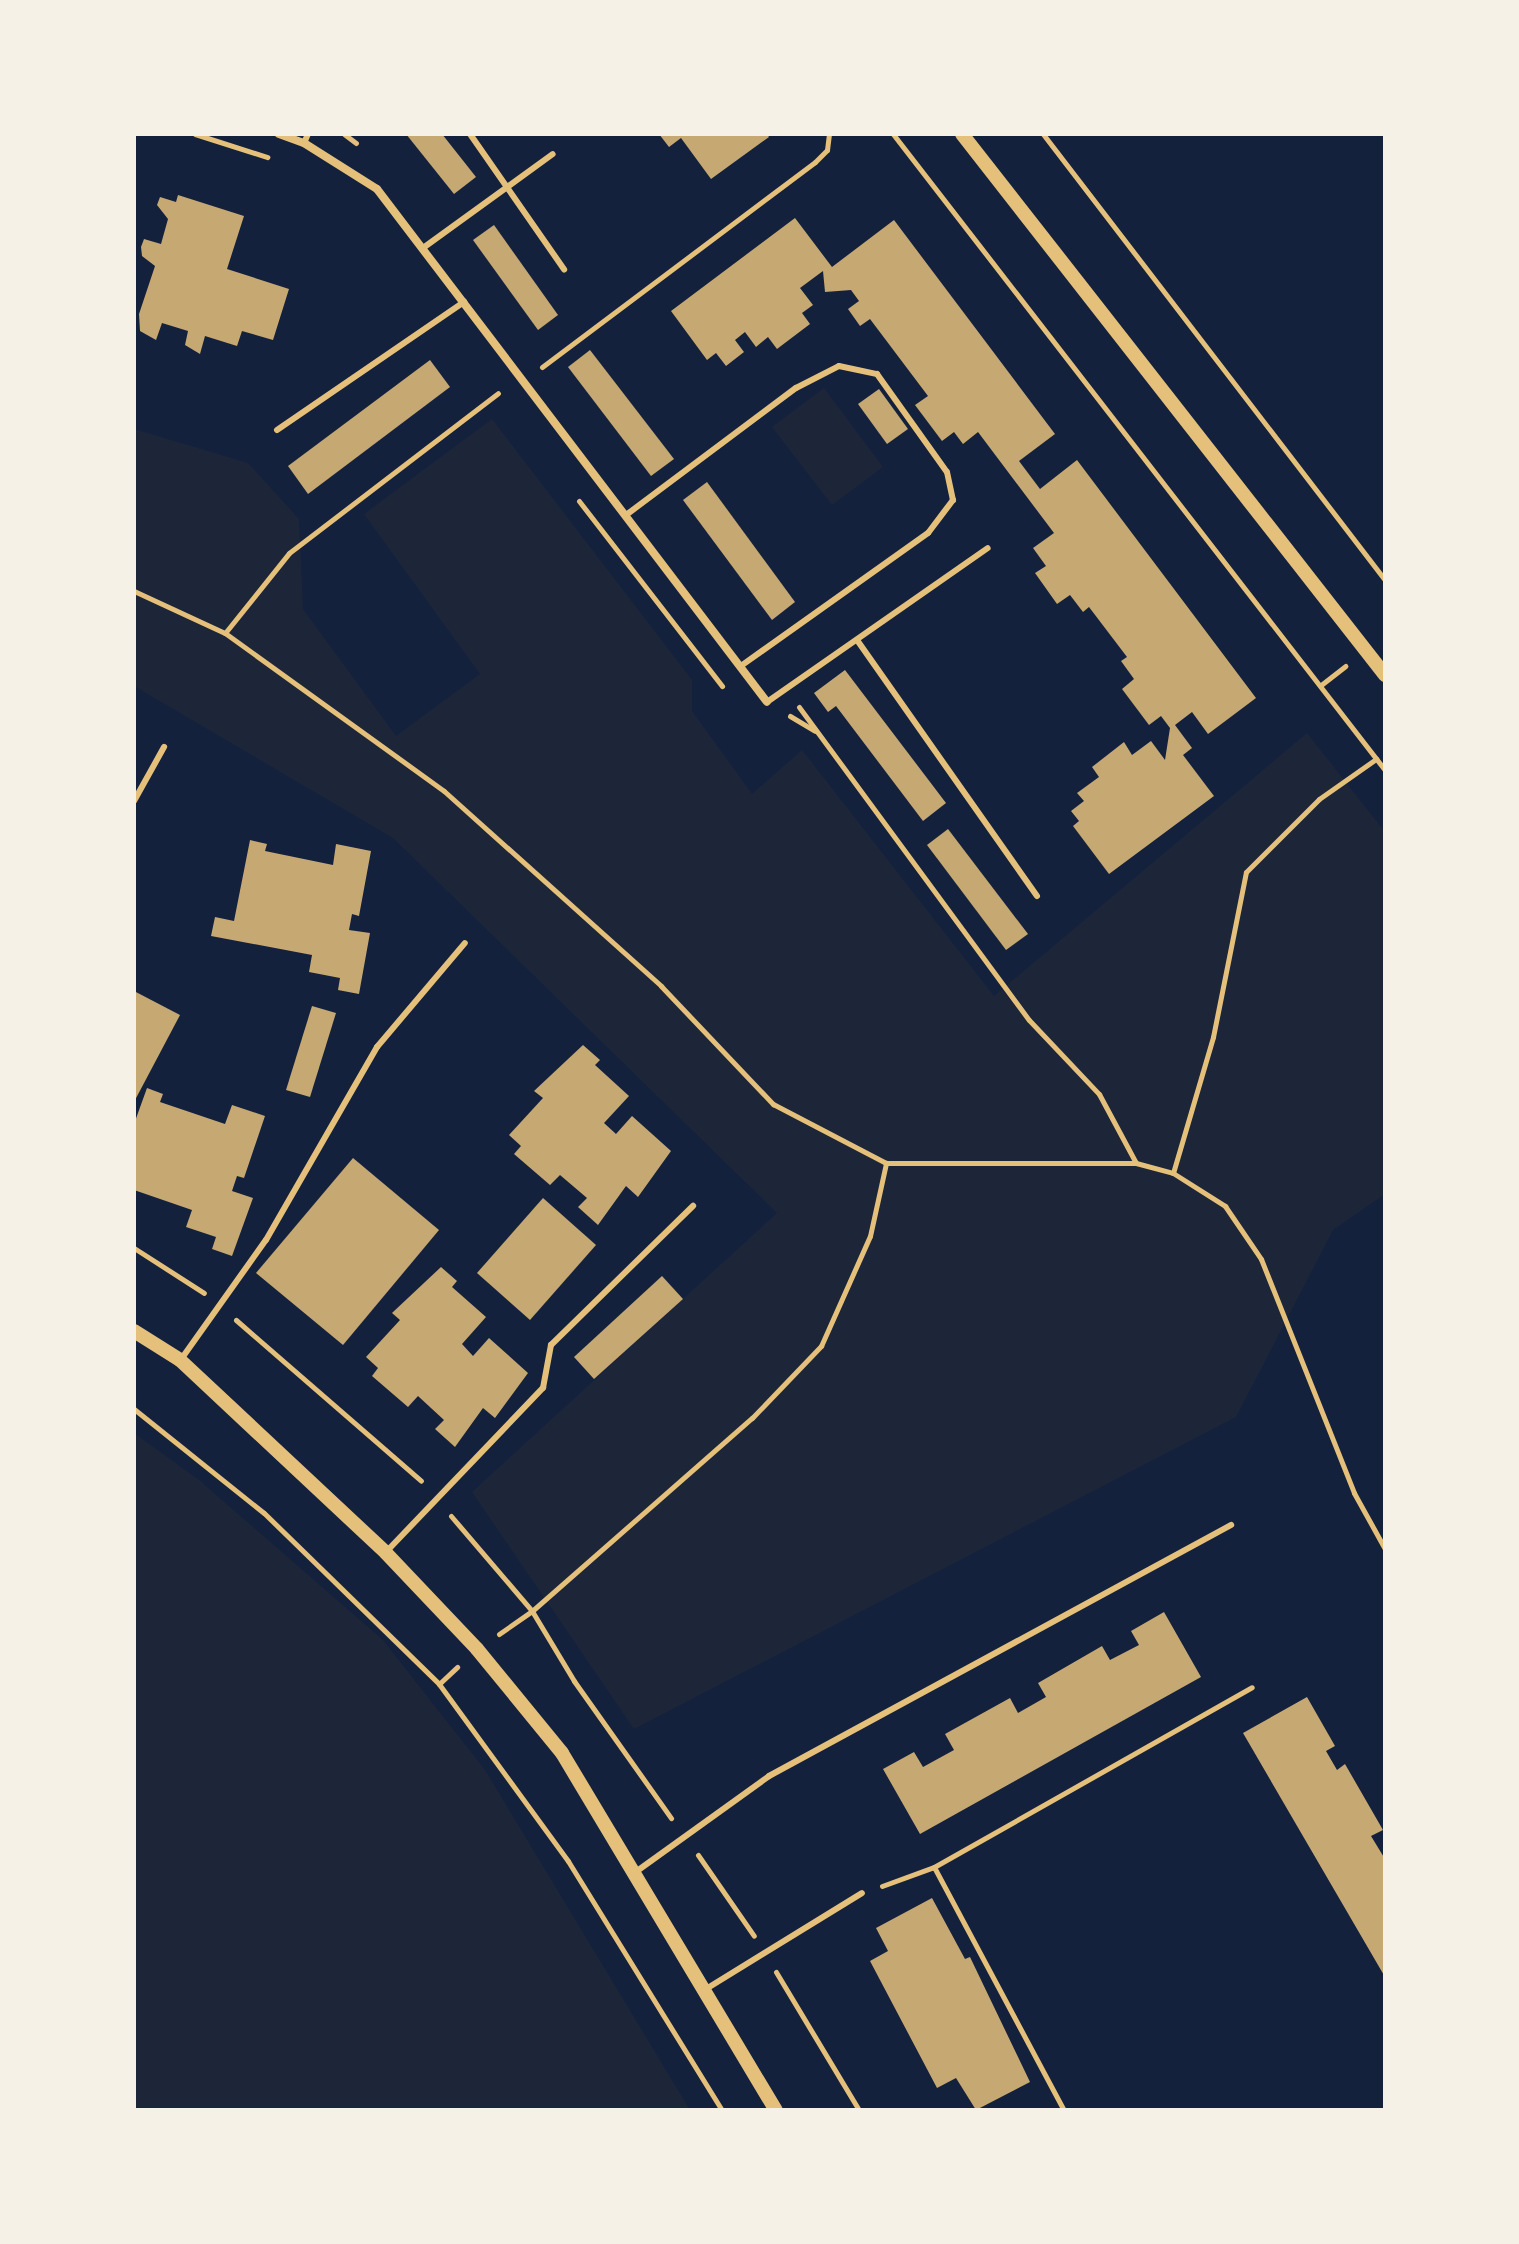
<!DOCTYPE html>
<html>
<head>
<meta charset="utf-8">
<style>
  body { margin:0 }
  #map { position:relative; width:1519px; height:2244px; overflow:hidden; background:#14213d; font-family:"Zilla Slab",serif }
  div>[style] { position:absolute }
  .green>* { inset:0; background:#1d2539 }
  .building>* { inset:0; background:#c6a872 }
  .path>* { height:5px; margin:-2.5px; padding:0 2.5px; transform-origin:2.5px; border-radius:2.5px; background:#e5c07b }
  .service>* { height:6px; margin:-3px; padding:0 3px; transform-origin:3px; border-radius:3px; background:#e5c07b }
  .minor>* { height:8px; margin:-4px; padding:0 4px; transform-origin:4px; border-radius:4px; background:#e5c07b }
  .tertiary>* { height:14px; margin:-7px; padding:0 7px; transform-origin:7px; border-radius:7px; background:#e5c07b }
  span { translate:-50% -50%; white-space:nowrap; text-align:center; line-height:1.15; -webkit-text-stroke:7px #f6f1e7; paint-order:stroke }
  .frame { position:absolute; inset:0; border:136px solid #f6f1e7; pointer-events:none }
</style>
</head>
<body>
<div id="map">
  <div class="green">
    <div style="clip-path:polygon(824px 388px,883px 467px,832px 505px,772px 427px)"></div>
    <div style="clip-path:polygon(492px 419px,692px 680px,692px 711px,752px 794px,802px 750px,994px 996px,1307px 733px,1385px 832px,1385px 1194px,1333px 1230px,1236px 1417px,634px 1729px,472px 1492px,777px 1213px,393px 838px,134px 686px,134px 429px,248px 463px,299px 519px,303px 609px,396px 736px,480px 674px,364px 514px)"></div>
    <div style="clip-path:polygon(134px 1433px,199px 1480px,383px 1640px,485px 1770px,690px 2110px,134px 2110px)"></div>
  </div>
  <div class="building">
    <div style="clip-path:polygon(406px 134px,442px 134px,476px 177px,454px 194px)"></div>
    <div style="clip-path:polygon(659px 134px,767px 134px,769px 137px,711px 179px,681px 138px,669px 147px)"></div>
    <div style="clip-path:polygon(178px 195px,244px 216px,227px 269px,289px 289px,273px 340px,242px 331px,237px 346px,205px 336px,200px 354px,185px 345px,188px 331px,162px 323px,156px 340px,140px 331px,139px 314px,155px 266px,142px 256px,141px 247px,144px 239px,161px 244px,168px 219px,157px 205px,160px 197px,176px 202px)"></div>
    <div style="clip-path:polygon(795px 218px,832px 267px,894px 220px,1055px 434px,1019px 461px,1040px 489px,1077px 460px,1256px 698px,1208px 734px,1192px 712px,1175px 725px,1192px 748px,1183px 755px,1214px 796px,1109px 874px,1073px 826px,1079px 821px,1071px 811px,1084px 801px,1077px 793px,1099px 777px,1092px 767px,1124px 742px,1132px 755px,1151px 741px,1165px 760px,1170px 728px,1161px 716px,1149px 725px,1122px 689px,1134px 679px,1121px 661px,1127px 657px,1089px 607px,1083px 612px,1070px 595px,1057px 604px,1035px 573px,1046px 566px,1033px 548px,1054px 533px,978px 432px,963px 444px,954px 432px,942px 441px,915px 405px,928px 396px,870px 319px,860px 326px,848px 309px,859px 301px,851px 290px,825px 292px,823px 271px,800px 288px,813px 305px,802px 313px,810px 324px,777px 349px,768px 337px,756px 347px,745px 332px,735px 340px,744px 352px,726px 366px,716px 353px,707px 360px,671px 311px)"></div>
    <div style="clip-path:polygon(494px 225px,558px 315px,538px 330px,473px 240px)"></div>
    <div style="clip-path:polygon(590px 350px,674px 459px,651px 476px,568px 367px)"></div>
    <div style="clip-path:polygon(430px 360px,450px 387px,308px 494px,288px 466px)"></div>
    <div style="clip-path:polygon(879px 389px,908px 429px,887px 444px,858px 404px)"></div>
    <div style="clip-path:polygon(707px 482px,795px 602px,772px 620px,683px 500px)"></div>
    <div style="clip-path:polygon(845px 670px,946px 803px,923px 821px,836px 706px,828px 712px,814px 693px)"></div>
    <div style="clip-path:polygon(948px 829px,1028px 934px,1006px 950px,927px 845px)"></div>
    <div style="clip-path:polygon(250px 840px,267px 844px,265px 851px,333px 865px,336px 844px,371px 851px,359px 916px,352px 914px,349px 930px,370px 933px,359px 994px,338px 990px,340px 978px,309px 972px,312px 955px,211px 936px,215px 917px,234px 921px)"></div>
    <div style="clip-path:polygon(134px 991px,180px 1015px,134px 1102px)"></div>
    <div style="clip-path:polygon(312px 1006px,336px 1013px,310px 1097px,286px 1090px)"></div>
    <div style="clip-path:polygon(583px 1045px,600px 1060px,595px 1065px,629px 1096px,604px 1123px,616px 1134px,632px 1116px,671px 1151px,638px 1197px,626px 1186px,598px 1225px,578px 1207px,587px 1198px,560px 1175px,550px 1185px,514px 1154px,521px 1146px,509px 1135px,543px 1098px,534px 1091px)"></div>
    <div style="clip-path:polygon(147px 1088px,163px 1094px,160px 1102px,225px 1124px,232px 1105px,265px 1116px,244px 1178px,237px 1176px,232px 1191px,253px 1198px,232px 1256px,212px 1249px,216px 1237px,186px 1227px,192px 1210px,134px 1190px,134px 1124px)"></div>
    <div style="clip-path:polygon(353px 1158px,439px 1230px,343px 1345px,256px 1273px)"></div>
    <div style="clip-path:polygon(543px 1198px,596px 1245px,530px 1320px,477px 1273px)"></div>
    <div style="clip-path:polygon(441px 1267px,457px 1281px,452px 1287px,486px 1317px,462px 1344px,473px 1356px,489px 1338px,528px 1373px,495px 1418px,483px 1408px,455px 1447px,435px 1429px,444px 1420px,418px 1396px,408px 1407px,372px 1376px,378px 1368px,366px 1357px,400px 1320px,392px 1313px)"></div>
    <div style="clip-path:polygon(662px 1276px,683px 1299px,594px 1379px,574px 1357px)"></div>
    <div style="clip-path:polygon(1164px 1612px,1201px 1677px,920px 1834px,883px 1769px,914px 1752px,923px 1767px,954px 1750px,945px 1734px,1010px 1698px,1018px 1713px,1046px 1697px,1038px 1683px,1102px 1646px,1110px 1660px,1139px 1645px,1131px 1631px)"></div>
    <div style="clip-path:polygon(1307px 1697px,1335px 1746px,1326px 1751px,1337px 1770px,1345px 1764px,1383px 1830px,1371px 1836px,1385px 1859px,1385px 1977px,1243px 1733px)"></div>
    <div style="clip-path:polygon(932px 1898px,965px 1959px,970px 1957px,1030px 2082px,976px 2110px,956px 2078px,937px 2088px,870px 1961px,888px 1951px,876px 1928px)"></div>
  </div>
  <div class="path">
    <div style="left:195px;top:134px;width:76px;rotate:17.7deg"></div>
    <div style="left:344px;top:134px;width:15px;rotate:37deg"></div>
    <div style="left:893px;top:134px;width:804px;rotate:52.28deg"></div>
    <div style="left:1043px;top:134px;width:562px;rotate:52.52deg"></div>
    <div style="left:542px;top:367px;width:341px;rotate:-36.9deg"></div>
    <div style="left:815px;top:162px;width:17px;rotate:-45deg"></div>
    <div style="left:827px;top:150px;width:16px;rotate:-83deg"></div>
    <div style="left:579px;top:501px;width:234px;rotate:52.3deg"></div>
    <div style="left:134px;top:591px;width:100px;rotate:24.8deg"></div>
    <div style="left:225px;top:633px;width:270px;rotate:35.8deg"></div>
    <div style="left:444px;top:791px;width:292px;rotate:41.9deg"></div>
    <div style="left:661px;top:986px;width:163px;rotate:46.5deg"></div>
    <div style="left:773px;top:1104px;width:127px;rotate:27.6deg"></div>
    <div style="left:886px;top:1163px;width:250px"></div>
    <div style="left:1136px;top:1163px;width:38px;rotate:15deg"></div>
    <div style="left:1173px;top:1173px;width:62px;rotate:32.4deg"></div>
    <div style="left:1225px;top:1206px;width:64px;rotate:55.8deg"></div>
    <div style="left:1261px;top:1259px;width:252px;rotate:68.3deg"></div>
    <div style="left:1354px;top:1493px;width:64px;rotate:61deg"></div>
    <div style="left:225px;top:633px;width:102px;rotate:-51.3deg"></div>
    <div style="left:289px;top:553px;width:263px;rotate:-37.4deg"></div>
    <div style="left:1321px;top:685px;width:31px;rotate:-38deg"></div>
    <div style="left:799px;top:707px;width:388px;rotate:53.7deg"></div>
    <div style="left:1029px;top:1020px;width:102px;rotate:46.6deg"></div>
    <div style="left:1099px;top:1094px;width:78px;rotate:61.8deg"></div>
    <div style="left:790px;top:716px;width:29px;rotate:31deg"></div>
    <div style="left:1173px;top:1173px;width:142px;rotate:-73.6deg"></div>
    <div style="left:1213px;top:1037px;width:168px;rotate:-78.7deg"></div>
    <div style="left:1246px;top:872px;width:103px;rotate:-45deg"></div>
    <div style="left:1319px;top:799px;width:70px;rotate:-35.1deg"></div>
    <div style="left:134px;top:1248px;width:83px;rotate:32.7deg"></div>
    <div style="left:236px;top:1320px;width:245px;rotate:41deg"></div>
    <div style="left:134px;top:1409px;width:166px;rotate:38.7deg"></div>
    <div style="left:264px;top:1513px;width:245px;rotate:44.3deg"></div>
    <div style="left:439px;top:1684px;width:219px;rotate:53.9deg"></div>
    <div style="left:568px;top:1861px;width:293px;rotate:58.3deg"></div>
    <div style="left:451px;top:1516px;width:125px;rotate:49.5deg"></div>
    <div style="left:532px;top:1611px;width:82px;rotate:59deg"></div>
    <div style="left:574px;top:1681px;width:168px;rotate:54.7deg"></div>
    <div style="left:499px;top:1634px;width:40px;rotate:-34.9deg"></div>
    <div style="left:532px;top:1611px;width:293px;rotate:-41.3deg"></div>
    <div style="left:752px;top:1418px;width:100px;rotate:-46.2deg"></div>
    <div style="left:821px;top:1346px;width:120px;rotate:-66deg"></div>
    <div style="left:870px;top:1236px;width:75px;rotate:-77.6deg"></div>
    <div style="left:439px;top:1684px;width:25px;rotate:-43deg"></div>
    <div style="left:698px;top:1855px;width:98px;rotate:55.3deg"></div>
    <div style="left:934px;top:1867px;width:365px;rotate:-29.5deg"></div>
    <div style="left:882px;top:1886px;width:55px;rotate:-20.1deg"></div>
    <div style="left:934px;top:1867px;width:276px;rotate:61.9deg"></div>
    <div style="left:776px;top:1972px;width:161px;rotate:59deg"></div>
  </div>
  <div class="service">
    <div style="left:470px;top:134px;width:165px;rotate:55.2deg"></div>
    <div style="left:304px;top:143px;width:10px;rotate:-66deg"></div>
    <div style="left:423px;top:248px;width:160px;rotate:-35.9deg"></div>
    <div style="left:277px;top:430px;width:227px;rotate:-34.4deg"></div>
    <div style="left:626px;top:515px;width:212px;rotate:-36.8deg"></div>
    <div style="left:796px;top:388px;width:48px;rotate:-27.1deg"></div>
    <div style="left:839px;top:366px;width:39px;rotate:12deg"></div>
    <div style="left:877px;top:374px;width:120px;rotate:54.5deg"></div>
    <div style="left:947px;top:472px;width:29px;rotate:78deg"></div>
    <div style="left:953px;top:500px;width:41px;rotate:127.1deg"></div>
    <div style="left:928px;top:533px;width:229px;rotate:144.6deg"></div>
    <div style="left:857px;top:640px;width:313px;rotate:54.9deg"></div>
    <div style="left:767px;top:702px;width:269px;rotate:-34.9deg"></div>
    <div style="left:134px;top:801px;width:62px;rotate:-60.9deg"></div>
    <div style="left:182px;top:1358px;width:145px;rotate:-54.6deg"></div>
    <div style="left:266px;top:1240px;width:223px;rotate:-60.1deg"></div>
    <div style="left:377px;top:1047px;width:136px;rotate:-49.8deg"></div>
    <div style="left:387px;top:1551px;width:226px;rotate:-46.3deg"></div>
    <div style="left:543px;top:1388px;width:44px;rotate:-79.5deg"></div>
    <div style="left:551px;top:1345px;width:199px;rotate:-44.4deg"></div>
    <div style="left:637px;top:1871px;width:163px;rotate:-35.7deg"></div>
    <div style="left:769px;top:1776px;width:526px;rotate:-28.51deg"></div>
    <div style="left:706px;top:1989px;width:183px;rotate:-31.6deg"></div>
  </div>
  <div class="minor">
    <div style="left:279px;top:134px;width:27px;rotate:20deg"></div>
    <div style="left:304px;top:143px;width:86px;rotate:32.2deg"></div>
    <div style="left:377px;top:189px;width:644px;rotate:52.76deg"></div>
  </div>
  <div class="tertiary">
    <div style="left:962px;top:134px;width:687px;rotate:51.98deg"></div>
    <div style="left:134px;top:1331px;width:54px;rotate:32.2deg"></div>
    <div style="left:180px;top:1360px;width:282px;rotate:43.1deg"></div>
    <div style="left:386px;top:1553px;width:132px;rotate:46.5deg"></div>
    <div style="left:477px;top:1649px;width:134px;rotate:50.7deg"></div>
    <div style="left:562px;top:1753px;width:416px;rotate:59.1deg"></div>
  </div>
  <div class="frame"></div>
</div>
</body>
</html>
